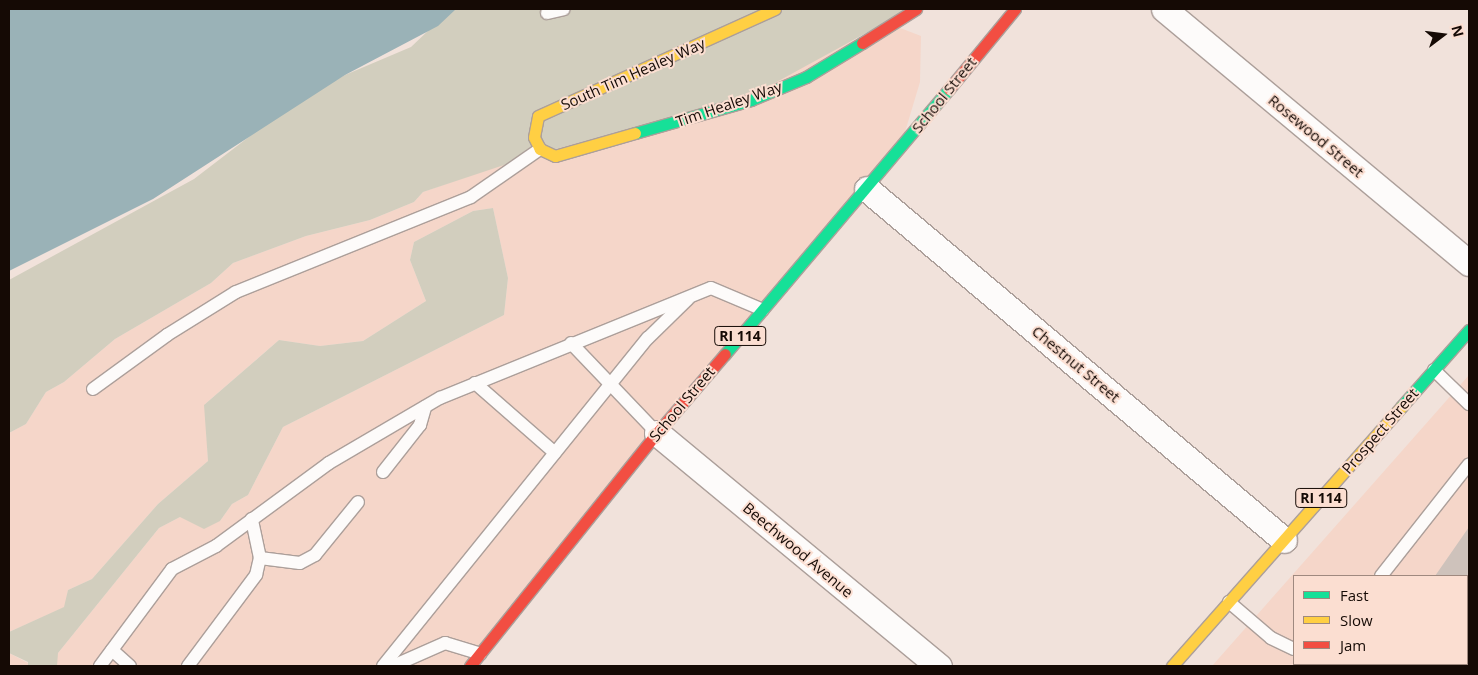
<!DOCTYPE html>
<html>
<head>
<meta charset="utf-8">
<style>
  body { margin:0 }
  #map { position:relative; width:1478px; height:675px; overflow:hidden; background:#f1e2db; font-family:"Open Sans",sans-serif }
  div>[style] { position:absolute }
  .built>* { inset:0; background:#f5d6c9 }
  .green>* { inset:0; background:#d2cebe }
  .water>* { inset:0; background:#9ab2b7 }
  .building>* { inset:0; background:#cec2bb }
  .roads { filter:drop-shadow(1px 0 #ac9f9a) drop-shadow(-1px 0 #ac9f9a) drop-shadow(0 1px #ac9f9a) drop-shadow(0 -1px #ac9f9a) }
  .lane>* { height:12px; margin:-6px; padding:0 6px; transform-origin:6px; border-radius:6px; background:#fdfbfa }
  .street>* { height:25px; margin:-12.5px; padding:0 12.5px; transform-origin:12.5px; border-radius:12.5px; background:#fdfbfa }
  .fast>* { height:11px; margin:-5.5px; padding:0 5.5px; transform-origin:5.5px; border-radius:5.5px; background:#16e098 }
  .slow>* { height:11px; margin:-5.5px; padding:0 5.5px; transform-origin:5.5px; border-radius:5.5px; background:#ffcf43 }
  .jam>* { height:11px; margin:-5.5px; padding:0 5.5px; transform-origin:5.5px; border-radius:5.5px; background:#f24e42 }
  span { translate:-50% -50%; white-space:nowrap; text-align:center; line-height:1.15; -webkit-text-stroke:4px #fbded1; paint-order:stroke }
  .shield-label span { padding:1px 4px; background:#fbded1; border:1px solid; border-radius:4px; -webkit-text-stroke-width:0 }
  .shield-label { font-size:14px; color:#150a05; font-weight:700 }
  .street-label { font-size:15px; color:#150a05 }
  .frame { position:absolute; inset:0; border:10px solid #150a05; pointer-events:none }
  .legend { position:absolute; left:1293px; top:575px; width:175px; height:90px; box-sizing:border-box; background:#fbded1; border:1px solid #9f897f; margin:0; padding:6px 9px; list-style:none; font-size:15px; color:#150a05 }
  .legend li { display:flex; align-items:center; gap:10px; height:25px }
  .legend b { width:25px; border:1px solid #9f897f }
  .north { position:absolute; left:1418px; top:10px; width:50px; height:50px; -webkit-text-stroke:4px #fbded1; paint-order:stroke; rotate:75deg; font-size:14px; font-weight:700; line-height:20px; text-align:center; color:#150a05 }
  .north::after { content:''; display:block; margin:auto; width:18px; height:22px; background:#150a05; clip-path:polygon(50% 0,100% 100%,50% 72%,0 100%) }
</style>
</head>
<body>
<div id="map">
  <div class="built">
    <div style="clip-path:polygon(895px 26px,921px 36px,920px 82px,905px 132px,468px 666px,57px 666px,55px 662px,58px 653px,159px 528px,180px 517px,220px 521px,232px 504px,248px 495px,283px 427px,504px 315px,508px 278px,493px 208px,473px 211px,414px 242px,410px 260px,426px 301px,363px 341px,320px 346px,279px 340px,205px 404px,208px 461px,158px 504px,92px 579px,68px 590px,65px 607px,9px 632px,9px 433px,26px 424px,46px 392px,64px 382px,115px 339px,211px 283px,233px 263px,306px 236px,370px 220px,414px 202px,423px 192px)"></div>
    <div style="clip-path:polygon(evenodd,1469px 375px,1469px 666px,1212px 666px,1469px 375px,1294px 576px,1467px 576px,1467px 664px,1294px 664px,1294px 576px)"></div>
    <div style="clip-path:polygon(9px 653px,28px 663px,28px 666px,9px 666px)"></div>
  </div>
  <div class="green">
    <div style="clip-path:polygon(451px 9px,910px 9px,753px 95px,534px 155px,423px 192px,414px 202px,370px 220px,306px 236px,233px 263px,211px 283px,115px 339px,64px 382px,46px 392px,26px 424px,9px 433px,9px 280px,194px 179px,288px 107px,345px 75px,411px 47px)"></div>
    <div style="clip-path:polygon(493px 208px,508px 278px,504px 315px,283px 427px,248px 495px,232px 504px,220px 521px,204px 529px,180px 517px,159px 528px,58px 653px,57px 666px,28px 666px,28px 662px,9px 653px,9px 632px,64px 607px,68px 590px,92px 579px,158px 504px,208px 461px,204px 405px,279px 340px,320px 346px,363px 341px,426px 301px,410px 260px,414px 242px,473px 211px)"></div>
  </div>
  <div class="water">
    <div style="clip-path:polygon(9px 9px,456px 9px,438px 26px,345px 75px,153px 199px,9px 271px)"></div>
  </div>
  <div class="building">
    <div style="clip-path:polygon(1469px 527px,1469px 666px,1372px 666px,1467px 664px,1467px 576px,1435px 576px)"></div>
  </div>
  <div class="roads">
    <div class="lane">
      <div style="left:547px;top:13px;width:17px;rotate:-13deg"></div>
      <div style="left:571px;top:343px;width:124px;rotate:46.3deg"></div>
      <div style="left:1434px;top:370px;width:49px;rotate:44.2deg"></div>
      <div style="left:475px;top:383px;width:106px;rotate:41.2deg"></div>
      <div style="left:93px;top:389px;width:92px;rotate:-36.1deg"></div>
      <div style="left:167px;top:335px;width:81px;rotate:-31.9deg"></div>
      <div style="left:236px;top:292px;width:253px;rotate:-22deg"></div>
      <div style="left:471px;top:197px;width:84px;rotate:-34.8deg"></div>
      <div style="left:383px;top:472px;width:60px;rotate:-51.8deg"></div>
      <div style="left:420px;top:425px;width:19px;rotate:-74deg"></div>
      <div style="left:260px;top:558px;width:40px;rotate:7.1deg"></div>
      <div style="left:300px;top:563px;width:17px;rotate:-28deg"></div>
      <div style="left:315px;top:555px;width:68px;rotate:-50.9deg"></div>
      <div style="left:1381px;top:576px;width:142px;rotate:-51.8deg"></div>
      <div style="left:1229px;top:602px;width:55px;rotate:40.6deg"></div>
      <div style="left:1271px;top:638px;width:25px;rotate:26deg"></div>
      <div style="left:112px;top:650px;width:24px;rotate:42deg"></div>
      <div style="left:100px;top:666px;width:121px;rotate:-53.4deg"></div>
      <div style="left:172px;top:569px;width:50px;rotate:-27.6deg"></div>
      <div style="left:216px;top:546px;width:140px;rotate:-36.3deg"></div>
      <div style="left:329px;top:463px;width:129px;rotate:-30.4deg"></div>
      <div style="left:440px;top:398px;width:292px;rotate:-22.1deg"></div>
      <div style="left:711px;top:288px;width:56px;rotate:22.9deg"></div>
      <div style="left:188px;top:666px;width:114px;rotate:-53.2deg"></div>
      <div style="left:256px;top:575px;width:17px;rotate:-77deg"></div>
      <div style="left:260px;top:558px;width:40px;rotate:-102deg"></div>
      <div style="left:383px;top:666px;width:422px;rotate:-51.1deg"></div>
      <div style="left:648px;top:338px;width:56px;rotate:-44.3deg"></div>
      <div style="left:393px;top:666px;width:57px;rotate:-23.9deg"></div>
      <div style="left:445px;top:643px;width:37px;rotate:17deg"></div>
    </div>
    <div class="street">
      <div style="left:1164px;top:9px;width:397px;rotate:39.8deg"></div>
      <div style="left:867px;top:189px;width:545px;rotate:40.09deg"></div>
      <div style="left:657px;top:433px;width:366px;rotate:39.6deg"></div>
    </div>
    <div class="fast">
      <div style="left:635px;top:133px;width:121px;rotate:-15.9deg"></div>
      <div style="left:751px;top:100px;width:60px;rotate:-22.7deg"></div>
      <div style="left:806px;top:77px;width:66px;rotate:-31.3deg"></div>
      <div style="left:725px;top:354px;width:347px;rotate:-49.8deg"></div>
      <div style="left:1401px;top:407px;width:103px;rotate:-48.6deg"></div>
    </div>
    <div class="slow">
      <div style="left:635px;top:133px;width:83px;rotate:164deg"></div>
      <div style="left:555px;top:156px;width:17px;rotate:-155deg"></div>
      <div style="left:540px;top:149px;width:13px;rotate:-117deg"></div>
      <div style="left:534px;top:137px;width:21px;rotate:-79deg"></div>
      <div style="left:538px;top:116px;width:260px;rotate:-24.3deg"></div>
      <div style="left:1172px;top:666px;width:346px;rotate:-48.5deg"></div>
    </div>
    <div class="jam">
      <div style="left:862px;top:43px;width:64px;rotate:-32.2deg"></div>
      <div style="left:949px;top:89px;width:104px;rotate:-50.5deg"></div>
      <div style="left:470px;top:666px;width:299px;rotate:-51.3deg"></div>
      <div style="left:657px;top:433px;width:104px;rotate:-49.3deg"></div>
    </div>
  </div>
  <div class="shield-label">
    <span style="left:740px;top:336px">RI 114</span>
    <span style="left:1321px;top:498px">RI 114</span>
  </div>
  <div class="street-label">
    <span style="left:633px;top:74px;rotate:-24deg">South Tim Healey Way</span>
    <span style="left:944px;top:95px;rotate:-51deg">School Street</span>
    <span style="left:729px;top:104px;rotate:-19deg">Tim Healey Way</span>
    <span style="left:1316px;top:136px;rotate:40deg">Rosewood Street</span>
    <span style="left:1076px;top:364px;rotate:40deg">Chestnut Street</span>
    <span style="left:682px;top:404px;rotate:-50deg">School Street</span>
    <span style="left:1380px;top:431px;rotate:-49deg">Prospect Street</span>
    <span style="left:798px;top:550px;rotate:40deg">Beechwood Avenue</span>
  </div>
  <div class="frame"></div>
  <ul class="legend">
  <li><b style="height:6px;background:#16e098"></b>Fast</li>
  <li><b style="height:6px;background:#ffcf43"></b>Slow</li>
  <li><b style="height:6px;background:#f24e42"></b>Jam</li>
  </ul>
  <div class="north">N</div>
</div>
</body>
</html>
